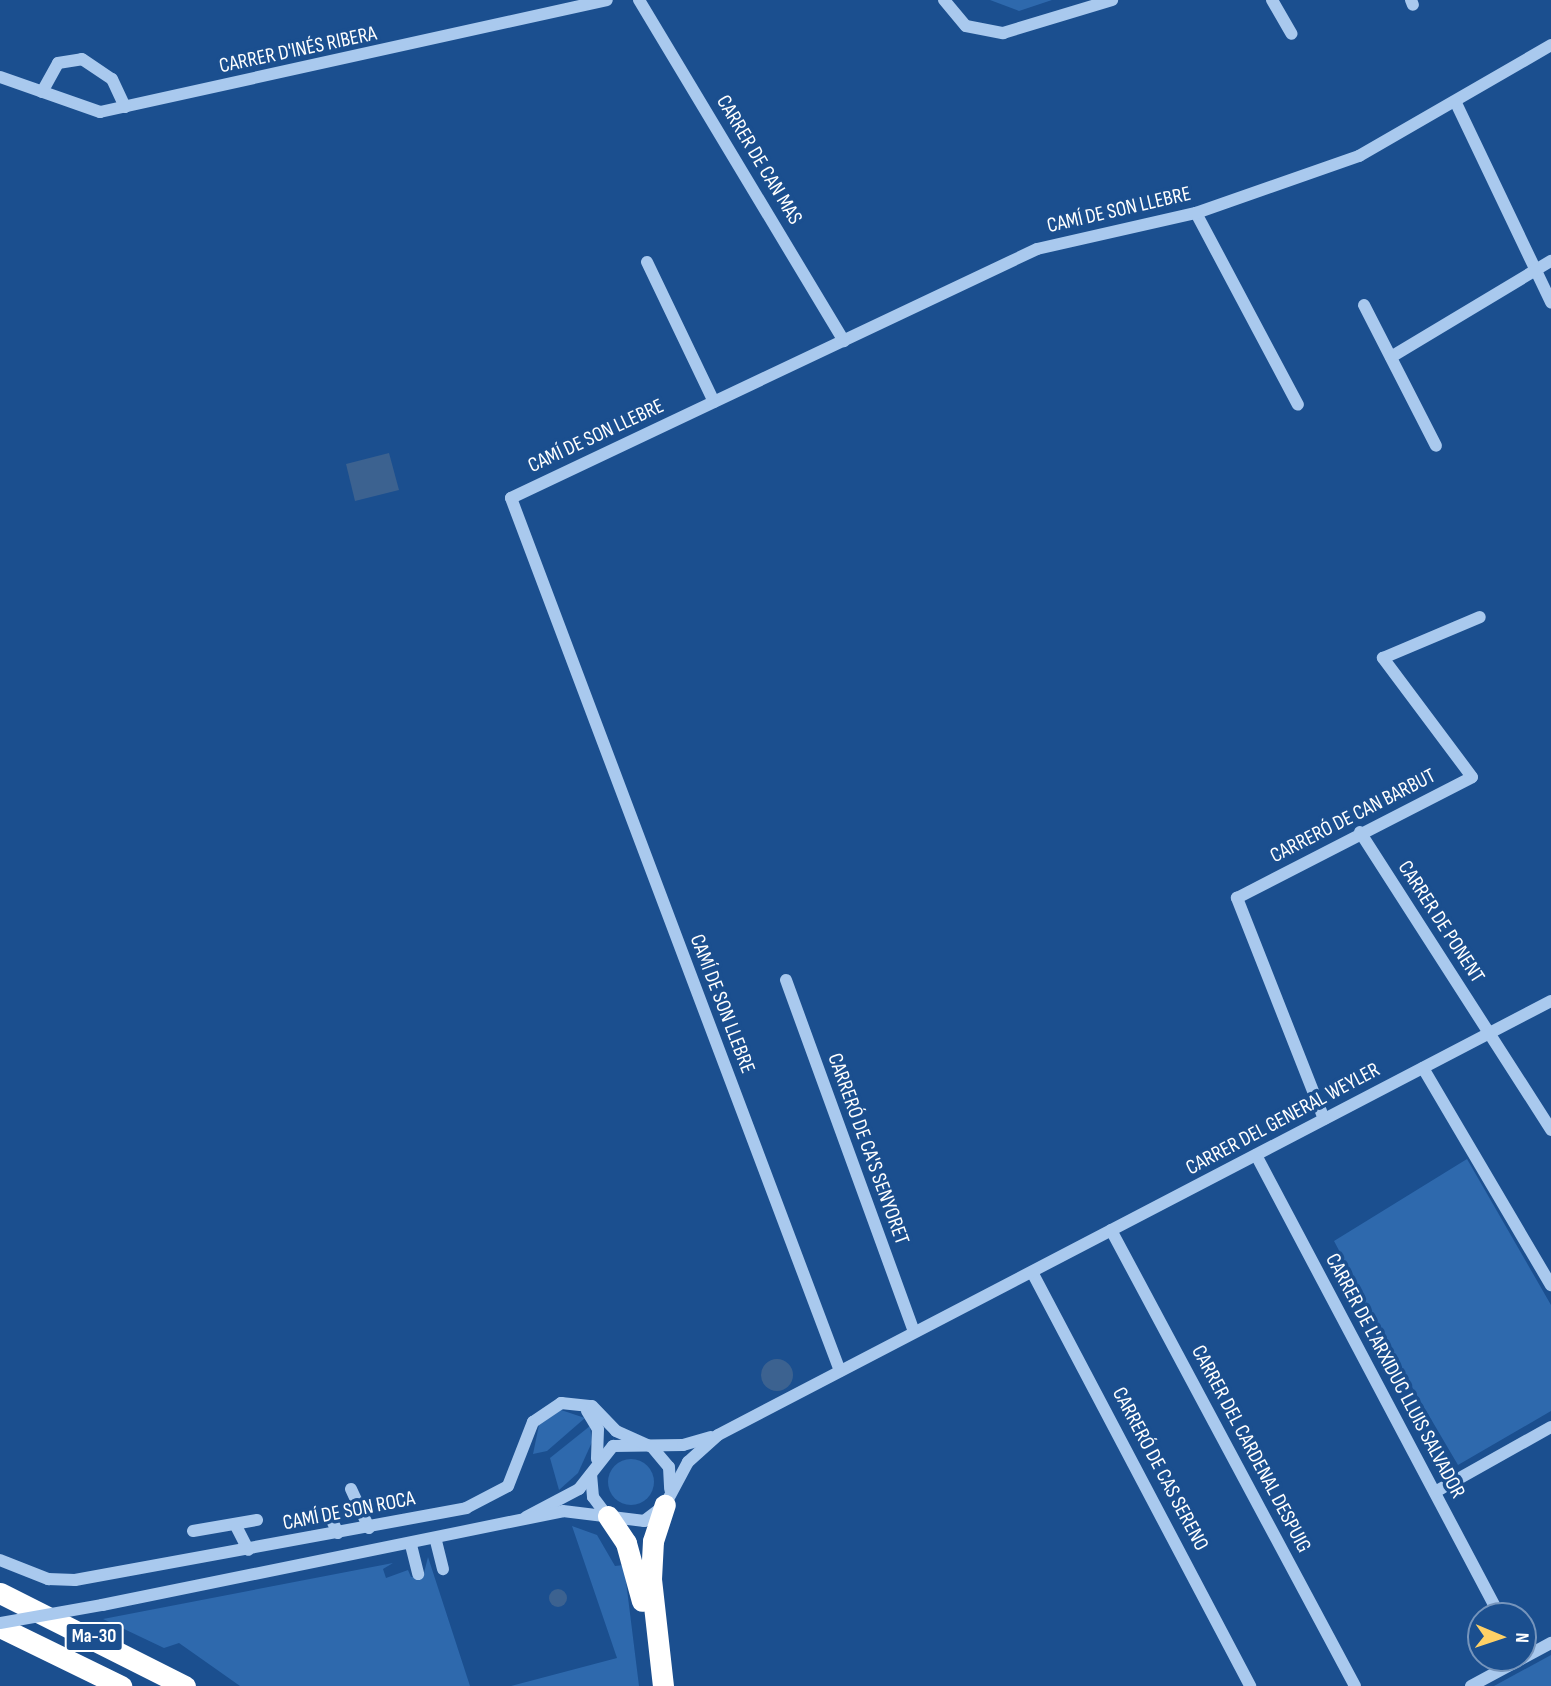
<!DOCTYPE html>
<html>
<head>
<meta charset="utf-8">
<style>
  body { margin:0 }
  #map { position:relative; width:1551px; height:1686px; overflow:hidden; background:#1b4f8f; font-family:"Sofia Sans Condensed",sans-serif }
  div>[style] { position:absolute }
  .green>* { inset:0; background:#2e69ad }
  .round { border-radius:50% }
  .water>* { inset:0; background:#3c6290 }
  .minor>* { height:12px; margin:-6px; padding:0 6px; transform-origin:6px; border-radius:6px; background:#a9c9ee }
  .highway>* { height:21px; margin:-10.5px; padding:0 10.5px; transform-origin:10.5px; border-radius:10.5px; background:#fff }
  .minor-bridge>* { height:12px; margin:-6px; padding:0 6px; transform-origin:6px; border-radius:6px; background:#a9c9ee }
  span { translate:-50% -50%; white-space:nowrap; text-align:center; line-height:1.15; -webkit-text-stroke:7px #1b4f8f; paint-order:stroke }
  .shield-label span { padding:2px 5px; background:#1b4f8f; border:2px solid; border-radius:5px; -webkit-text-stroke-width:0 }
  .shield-label { font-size:19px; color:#fff; font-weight:700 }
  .street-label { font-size:21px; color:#fff }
  .north { position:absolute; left:1467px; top:1602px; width:70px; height:70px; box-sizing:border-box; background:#1b4f8f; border:2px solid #7695bc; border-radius:50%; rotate:92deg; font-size:19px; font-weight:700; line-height:28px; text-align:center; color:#fff }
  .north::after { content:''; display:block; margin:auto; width:24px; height:32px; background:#ffd166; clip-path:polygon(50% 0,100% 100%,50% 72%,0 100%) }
</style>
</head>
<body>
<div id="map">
  <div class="green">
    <div style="clip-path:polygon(990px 0,1052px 0,1019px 11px)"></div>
    <div style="clip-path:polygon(1467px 1159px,1551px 1305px,1551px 1411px,1458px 1465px,1338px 1261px,1343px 1258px,1334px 1241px)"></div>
    <div style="clip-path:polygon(561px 1410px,585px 1418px,547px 1451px,533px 1454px,539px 1425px)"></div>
    <div style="clip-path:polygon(590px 1426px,592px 1442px,578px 1473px,559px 1490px,550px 1458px)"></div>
    <div class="round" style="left:608px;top:1459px;width:46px;height:46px"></div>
    <div style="clip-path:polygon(572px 1526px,597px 1535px,615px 1566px,624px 1565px,639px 1686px,511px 1686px,617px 1658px)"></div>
    <div style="clip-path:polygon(428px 1557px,470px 1686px,240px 1686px,179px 1643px,164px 1648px,103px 1619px,393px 1563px,383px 1569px,386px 1578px,408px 1570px,411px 1577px,424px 1573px)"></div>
    <div style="clip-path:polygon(1551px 1655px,1551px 1686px,1494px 1686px)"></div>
  </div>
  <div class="water">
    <div style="clip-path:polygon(389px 453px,399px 490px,355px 501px,346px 464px)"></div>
    <div class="round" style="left:761px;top:1359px;width:32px;height:32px"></div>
    <div class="round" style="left:549px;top:1589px;width:18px;height:18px"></div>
  </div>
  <div class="minor">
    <div style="left:639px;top:0;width:398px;rotate:59deg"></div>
    <div style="left:944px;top:0;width:34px;rotate:50deg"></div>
    <div style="left:966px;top:26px;width:38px;rotate:11deg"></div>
    <div style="left:1003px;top:33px;width:114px;rotate:-16.8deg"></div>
    <div style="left:1272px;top:0;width:39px;rotate:60deg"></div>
    <div style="left:1411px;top:0;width:5px;rotate:68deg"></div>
    <div style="left:0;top:77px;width:106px;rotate:19.3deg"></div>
    <div style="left:100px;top:112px;width:519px;rotate:-12.46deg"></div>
    <div style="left:42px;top:92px;width:33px;rotate:-61deg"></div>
    <div style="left:58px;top:63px;width:24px;rotate:-9deg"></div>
    <div style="left:82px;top:59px;width:36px;rotate:34deg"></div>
    <div style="left:112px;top:79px;width:31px;rotate:65deg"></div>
    <div style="left:1456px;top:103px;width:221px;rotate:64.5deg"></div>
    <div style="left:1196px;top:213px;width:217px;rotate:62deg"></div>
    <div style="left:647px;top:262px;width:155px;rotate:64.4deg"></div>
    <div style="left:1364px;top:305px;width:158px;rotate:62.9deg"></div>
    <div style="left:1391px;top:357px;width:187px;rotate:-31deg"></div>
    <div style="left:1360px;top:832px;width:354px;rotate:57.3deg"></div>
    <div style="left:786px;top:980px;width:374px;rotate:70deg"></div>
    <div style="left:1423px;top:1068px;width:252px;rotate:59.5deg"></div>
    <div style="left:1324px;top:1119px;width:238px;rotate:-111.5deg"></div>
    <div style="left:1237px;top:898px;width:264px;rotate:-27.2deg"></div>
    <div style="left:1472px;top:777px;width:149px;rotate:-126.8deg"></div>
    <div style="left:1383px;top:658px;width:105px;rotate:-22.9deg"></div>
    <div style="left:1256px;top:1155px;width:522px;rotate:62.11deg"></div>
    <div style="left:1111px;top:1230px;width:517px;rotate:61.85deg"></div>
    <div style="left:1032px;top:1272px;width:468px;rotate:62.2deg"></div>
    <div style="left:840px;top:1371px;width:933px;rotate:-110.65deg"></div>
    <div style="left:511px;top:498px;width:582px;rotate:-25.33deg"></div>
    <div style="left:1037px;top:249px;width:163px;rotate:-12.8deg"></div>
    <div style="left:1196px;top:213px;width:173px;rotate:-19.3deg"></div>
    <div style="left:1359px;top:156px;width:222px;rotate:-30deg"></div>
    <div style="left:587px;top:1411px;width:21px;rotate:59deg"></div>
    <div style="left:598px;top:1429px;width:30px;rotate:92deg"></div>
    <div style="left:591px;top:1474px;width:23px;rotate:85deg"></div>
    <div style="left:593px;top:1497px;width:21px;rotate:53deg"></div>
    <div style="left:351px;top:1489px;width:43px;rotate:65.2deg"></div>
    <div style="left:1435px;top:1492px;width:133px;rotate:-29.3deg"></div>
    <div style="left:329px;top:1514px;width:21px;rotate:65deg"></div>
    <div style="left:526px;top:1517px;width:60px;rotate:-27.8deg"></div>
    <div style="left:579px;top:1489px;width:55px;rotate:-51.7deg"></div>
    <div style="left:613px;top:1446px;width:70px;rotate:-0.8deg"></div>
    <div style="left:683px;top:1445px;width:29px;rotate:-16deg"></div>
    <div style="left:235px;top:1524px;width:29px;rotate:63deg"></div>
    <div style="left:193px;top:1531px;width:65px;rotate:-9.8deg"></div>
    <div style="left:436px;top:1541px;width:29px;rotate:76deg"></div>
    <div style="left:411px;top:1545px;width:30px;rotate:76deg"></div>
    <div style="left:0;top:1560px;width:52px;rotate:21.6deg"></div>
    <div style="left:48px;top:1579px;width:27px;rotate:2deg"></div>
    <div style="left:75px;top:1580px;width:398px;rotate:-10.4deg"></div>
    <div style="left:466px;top:1508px;width:47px;rotate:-27.6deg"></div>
    <div style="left:508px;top:1486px;width:69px;rotate:-68.7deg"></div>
    <div style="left:533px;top:1422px;width:34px;rotate:-34deg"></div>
    <div style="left:561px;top:1403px;width:31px;rotate:6deg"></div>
    <div style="left:592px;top:1406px;width:35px;rotate:46deg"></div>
    <div style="left:616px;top:1431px;width:39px;rotate:24deg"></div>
    <div style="left:652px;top:1447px;width:26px;rotate:50deg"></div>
    <div style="left:669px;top:1467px;width:22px;rotate:87deg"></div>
    <div style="left:102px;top:1605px;width:470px;rotate:-11.5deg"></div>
    <div style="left:563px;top:1511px;width:82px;rotate:7deg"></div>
    <div style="left:644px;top:1521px;width:26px;rotate:-37deg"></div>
    <div style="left:665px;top:1505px;width:49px;rotate:-61.9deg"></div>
    <div style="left:688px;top:1462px;width:40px;rotate:-42deg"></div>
    <div style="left:718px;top:1435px;width:939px;rotate:-27.52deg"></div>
    <div style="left:1471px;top:1686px;width:91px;rotate:-28.3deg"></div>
  </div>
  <div class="highway">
    <div style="left:608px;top:1516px;width:32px;rotate:56deg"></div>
    <div style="left:626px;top:1543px;width:60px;rotate:74.6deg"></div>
    <div style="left:0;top:1593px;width:207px;rotate:26.7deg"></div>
    <div style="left:0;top:1627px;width:135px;rotate:26deg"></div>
    <div style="left:663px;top:1686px;width:108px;rotate:-96.4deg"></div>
    <div style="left:651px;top:1579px;width:38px;rotate:-87deg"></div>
    <div style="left:653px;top:1541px;width:38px;rotate:-72deg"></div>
  </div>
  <div class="minor-bridge">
    <div style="left:0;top:1623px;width:104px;rotate:-10deg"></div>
  </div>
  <div class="shield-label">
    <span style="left:94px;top:1637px">Ma-30</span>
  </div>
  <div class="street-label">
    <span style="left:298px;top:50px;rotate:-12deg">CARRER D'INÉS RIBERA</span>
    <span style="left:759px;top:160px;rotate:59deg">CARRER DE CAN MAS</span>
    <span style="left:1119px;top:210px;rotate:-13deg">CAMÍ DE SON LLEBRE</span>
    <span style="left:596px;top:436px;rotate:-25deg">CAMÍ DE SON LLEBRE</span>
    <span style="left:1353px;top:816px;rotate:-27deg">CARRERÓ DE CAN BARBUT</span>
    <span style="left:1441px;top:922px;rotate:57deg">CARRER DE PONENT</span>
    <span style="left:722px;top:1004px;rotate:69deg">CAMÍ DE SON LLEBRE</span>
    <span style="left:1283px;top:1119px;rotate:-28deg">CARRER DEL GENERAL WEYLER</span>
    <span style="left:868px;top:1149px;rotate:70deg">CARRERÓ DE CA'S SENYORET</span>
    <span style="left:1395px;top:1376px;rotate:62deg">CARRER DE L'ARXIDUC LLUIS SALVADOR</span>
    <span style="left:1251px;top:1449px;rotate:62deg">CARRER DEL CARDENAL DESPUIG</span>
    <span style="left:1160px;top:1469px;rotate:62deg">CARRERÓ DE CAS SERENO</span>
    <span style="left:349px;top:1511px;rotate:-11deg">CAMÍ DE SON ROCA</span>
  </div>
  <div class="north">N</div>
</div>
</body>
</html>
